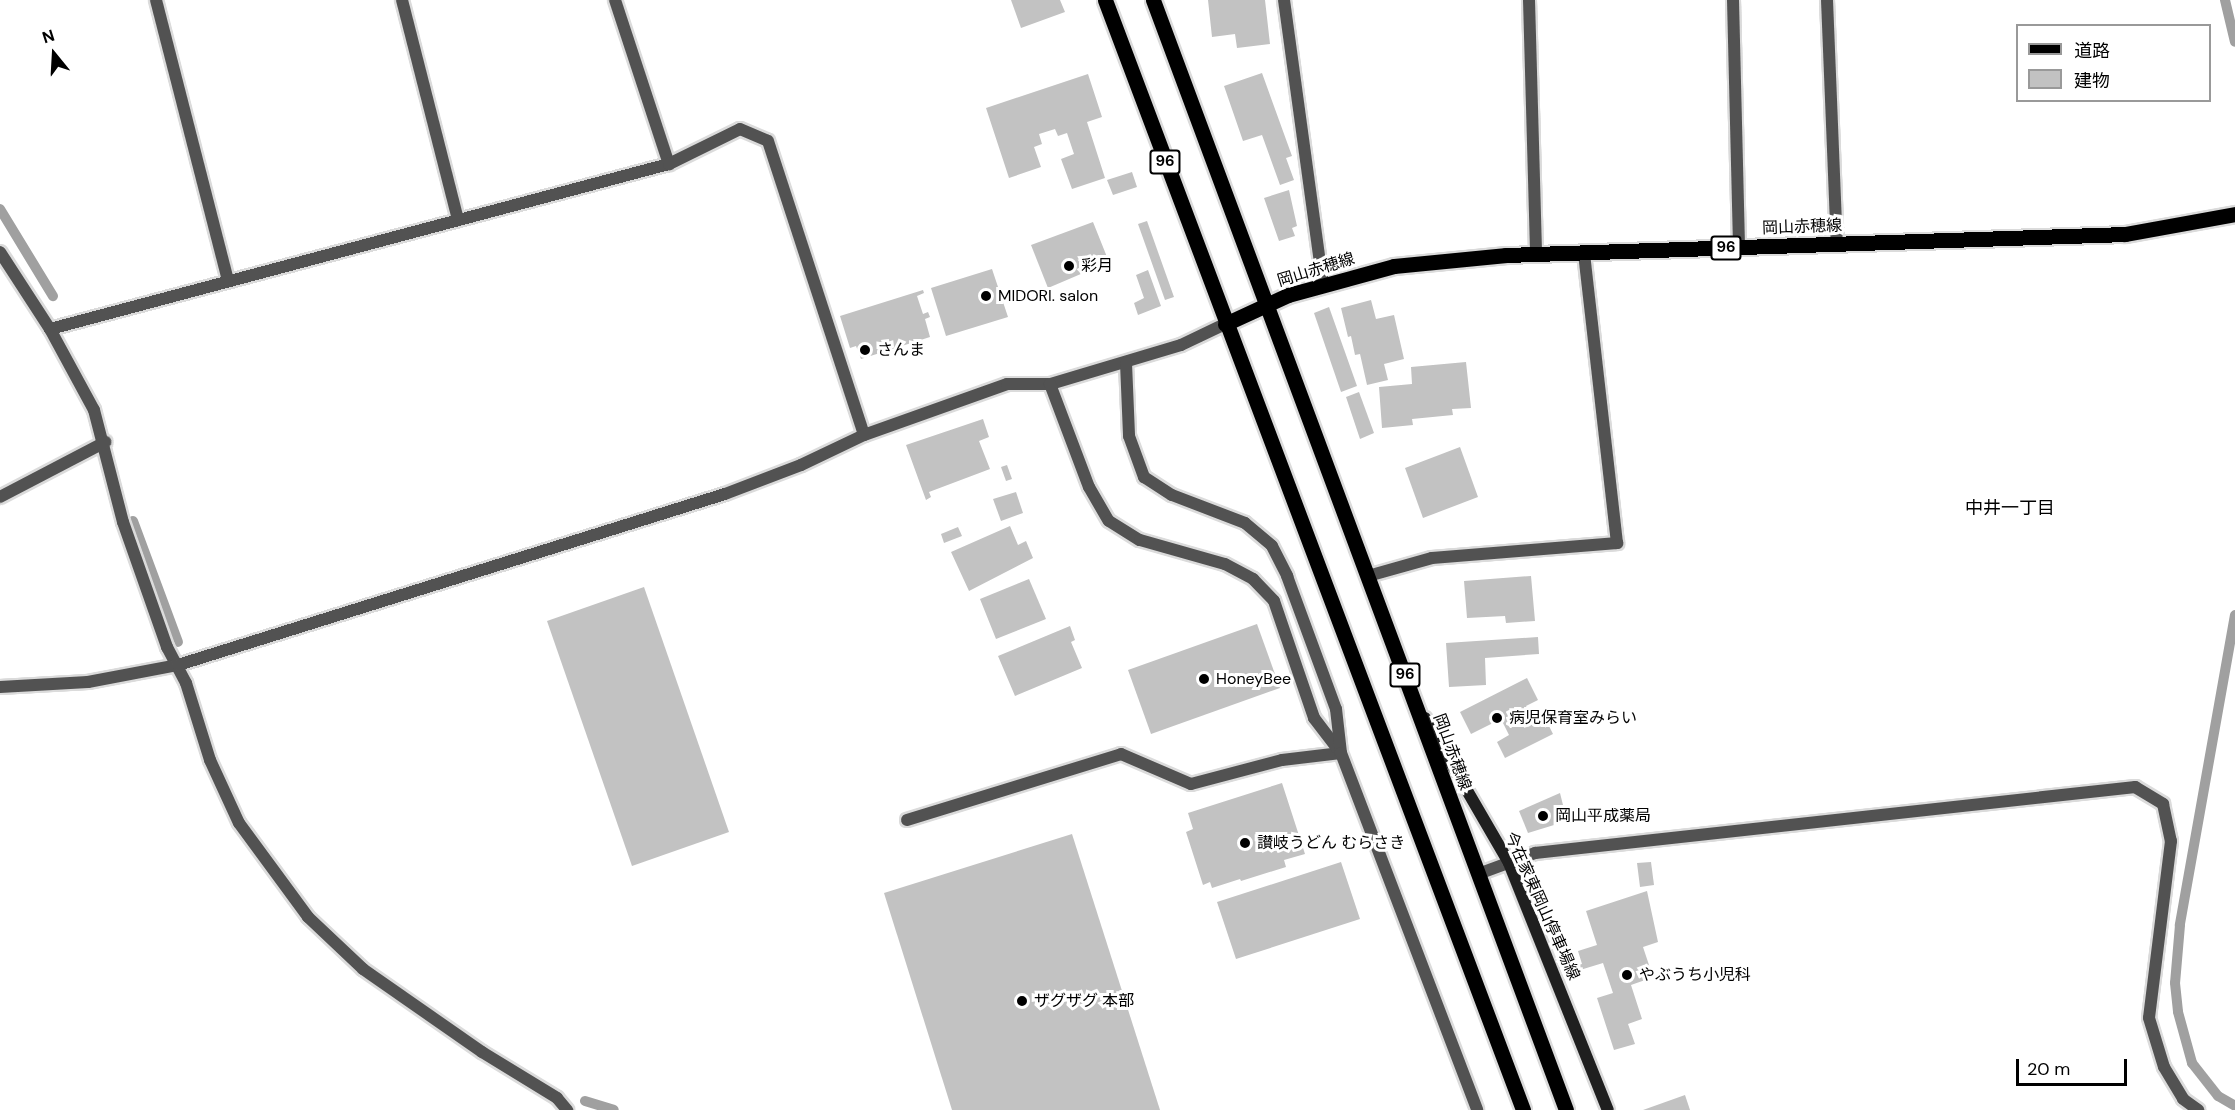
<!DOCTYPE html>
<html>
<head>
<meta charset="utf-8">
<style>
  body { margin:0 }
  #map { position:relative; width:2235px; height:1110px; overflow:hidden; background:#fff; font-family:"DM Sans","Noto Sans JP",sans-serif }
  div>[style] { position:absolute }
  .stream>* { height:10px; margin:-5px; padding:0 5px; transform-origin:5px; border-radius:5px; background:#a0a0a0 }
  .building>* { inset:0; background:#c2c2c2 }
  .roads { filter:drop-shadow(2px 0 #dbdbdb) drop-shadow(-2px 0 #dbdbdb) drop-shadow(0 2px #dbdbdb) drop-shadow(0 -2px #dbdbdb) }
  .service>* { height:12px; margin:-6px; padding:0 6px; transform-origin:6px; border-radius:6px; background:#525252 }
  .minor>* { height:12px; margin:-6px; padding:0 6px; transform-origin:6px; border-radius:6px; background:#525252 }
  .tertiary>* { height:12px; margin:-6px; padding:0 6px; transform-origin:6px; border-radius:6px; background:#525252 }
  .secondary>* { height:12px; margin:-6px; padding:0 6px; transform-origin:6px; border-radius:6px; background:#1f1f1f }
  .primary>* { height:15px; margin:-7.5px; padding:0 7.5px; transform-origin:7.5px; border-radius:7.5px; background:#000 }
  .dots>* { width:16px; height:16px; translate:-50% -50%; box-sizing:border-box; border:3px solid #fff; border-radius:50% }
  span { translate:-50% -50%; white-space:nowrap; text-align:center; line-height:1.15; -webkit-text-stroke:6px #fff; paint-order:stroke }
  .shield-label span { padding:2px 4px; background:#fff; border:2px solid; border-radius:4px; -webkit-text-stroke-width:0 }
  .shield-label { font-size:15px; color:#000; font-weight:700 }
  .street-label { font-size:16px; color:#000 }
  .poi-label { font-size:16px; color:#000 }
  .left { translate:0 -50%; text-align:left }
  .neighbourhood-label { font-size:18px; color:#000 }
  .legend { position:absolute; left:2016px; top:24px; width:195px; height:78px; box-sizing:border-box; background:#fff; border:2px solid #999; margin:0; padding:8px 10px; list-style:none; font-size:18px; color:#000 }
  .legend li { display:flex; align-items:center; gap:12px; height:30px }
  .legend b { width:30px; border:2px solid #999 }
  .north { position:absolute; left:24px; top:24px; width:60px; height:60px; -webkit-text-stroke:4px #fff; paint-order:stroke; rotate:342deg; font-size:16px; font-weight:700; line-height:24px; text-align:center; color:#000 }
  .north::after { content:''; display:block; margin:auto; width:21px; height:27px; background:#000; clip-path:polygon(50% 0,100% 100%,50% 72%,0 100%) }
  .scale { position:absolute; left:2016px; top:1059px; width:111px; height:27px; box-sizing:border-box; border:3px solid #000; border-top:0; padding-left:8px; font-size:18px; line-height:21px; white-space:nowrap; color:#000; -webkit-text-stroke:4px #fff; paint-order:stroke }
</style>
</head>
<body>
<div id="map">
  <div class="stream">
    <div style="left:2225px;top:0;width:43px;rotate:76.6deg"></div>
    <div style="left:0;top:209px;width:102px;rotate:58.7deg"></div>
    <div style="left:133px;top:521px;width:129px;rotate:69.6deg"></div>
    <div style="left:2235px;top:615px;width:315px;rotate:100.1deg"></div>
    <div style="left:2180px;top:925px;width:58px;rotate:94.9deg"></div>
    <div style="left:2175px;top:983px;width:29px;rotate:84deg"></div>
    <div style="left:2178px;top:1012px;width:53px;rotate:74.6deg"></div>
    <div style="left:2192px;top:1063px;width:42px;rotate:51.8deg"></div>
    <div style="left:2218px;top:1096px;width:20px;rotate:30deg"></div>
    <div style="left:585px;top:1101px;width:30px;rotate:17deg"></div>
  </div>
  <div class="building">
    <div style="clip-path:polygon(1011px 0,1060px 0,1065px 12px,1021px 28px)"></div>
    <div style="clip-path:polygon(1208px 0,1265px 0,1270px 44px,1237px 48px,1235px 34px,1212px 37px)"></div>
    <div style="clip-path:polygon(1262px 73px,1292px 156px,1286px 158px,1294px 180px,1280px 185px,1262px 135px,1243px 141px,1224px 86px)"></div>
    <div style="clip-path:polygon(1088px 74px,1102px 117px,1087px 122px,1105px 178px,1072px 189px,1061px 159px,1074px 154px,1067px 133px,1058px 136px,1055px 129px,1039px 134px,1042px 144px,1034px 147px,1041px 167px,1009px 178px,986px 108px)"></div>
    <div style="clip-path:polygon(1132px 172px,1137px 187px,1113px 195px,1107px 180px)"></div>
    <div style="clip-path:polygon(1289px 190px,1297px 226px,1292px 228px,1295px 236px,1279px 241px,1264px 198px)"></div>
    <div style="clip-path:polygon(1147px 221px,1174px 297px,1165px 300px,1138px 224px)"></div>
    <div style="clip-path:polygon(1093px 222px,1109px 262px,1048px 288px,1031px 245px)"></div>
    <div style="clip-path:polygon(992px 269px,1008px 317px,946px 336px,931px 288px)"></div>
    <div style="clip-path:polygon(1148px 270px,1161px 306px,1138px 315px,1134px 303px,1144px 298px,1136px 275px)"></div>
    <div style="clip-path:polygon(923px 290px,924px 293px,917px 296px,923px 314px,928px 312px,930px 317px,925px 319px,930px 337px,861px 359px,856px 346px,850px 348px,840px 316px)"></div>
    <div style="clip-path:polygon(1371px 300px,1376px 319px,1394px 315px,1404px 359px,1384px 364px,1388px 380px,1367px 385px,1360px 354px,1355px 355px,1351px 336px,1348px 337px,1341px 308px)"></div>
    <div style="clip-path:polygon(1329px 307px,1357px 386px,1341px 392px,1314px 313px)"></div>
    <div style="clip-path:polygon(1466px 362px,1471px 408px,1452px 409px,1453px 415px,1412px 419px,1413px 425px,1382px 428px,1379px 387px,1412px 384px,1411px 367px)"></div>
    <div style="clip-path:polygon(1359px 392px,1374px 433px,1360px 439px,1346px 397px)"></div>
    <div style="clip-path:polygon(983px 419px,989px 437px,979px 441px,990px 469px,929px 492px,931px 497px,926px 500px,906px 445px)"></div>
    <div style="clip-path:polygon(1460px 447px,1478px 497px,1423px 518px,1405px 468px)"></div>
    <div style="clip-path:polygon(1007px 465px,1012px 479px,1006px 481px,1001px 467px)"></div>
    <div style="clip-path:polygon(1016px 492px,1023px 513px,1001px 521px,993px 499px)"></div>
    <div style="clip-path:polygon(1010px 526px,1018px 545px,1026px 541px,1033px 558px,969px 591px,951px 552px)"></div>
    <div style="clip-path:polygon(958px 527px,962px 536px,944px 543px,941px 534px)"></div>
    <div style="clip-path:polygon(1531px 576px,1535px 621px,1506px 623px,1505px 616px,1467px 618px,1464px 581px)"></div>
    <div style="clip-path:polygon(1029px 579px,1046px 619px,996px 639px,980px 599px)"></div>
    <div style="clip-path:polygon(644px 587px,729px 832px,632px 866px,547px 621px)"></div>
    <div style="clip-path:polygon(1257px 624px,1280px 688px,1151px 734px,1128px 670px)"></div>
    <div style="clip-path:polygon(1070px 626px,1075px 640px,1071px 642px,1082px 668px,1015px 696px,998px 656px)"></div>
    <div style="clip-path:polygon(1538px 637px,1539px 654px,1485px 658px,1486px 685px,1449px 687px,1446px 643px)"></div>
    <div style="clip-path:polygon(1527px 678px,1538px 700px,1526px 706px,1534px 723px,1545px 718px,1553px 734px,1505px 758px,1497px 742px,1509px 735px,1501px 719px,1471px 734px,1460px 712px)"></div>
    <div style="clip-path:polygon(1282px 783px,1305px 854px,1284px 860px,1286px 867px,1241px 881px,1240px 879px,1212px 888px,1210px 882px,1203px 885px,1186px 832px,1193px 829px,1188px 813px)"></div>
    <div style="clip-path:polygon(1560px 793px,1567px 821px,1528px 833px,1519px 811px)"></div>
    <div style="clip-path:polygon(1072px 834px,1160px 1110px,952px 1110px,884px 893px)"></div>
    <div style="clip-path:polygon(1341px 862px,1360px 919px,1236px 959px,1217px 902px)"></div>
    <div style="clip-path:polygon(1651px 862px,1654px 885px,1640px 887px,1637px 863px)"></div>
    <div style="clip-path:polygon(1647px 891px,1658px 942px,1643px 947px,1650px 968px,1645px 969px,1648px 979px,1631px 985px,1642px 1019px,1628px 1024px,1635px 1044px,1614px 1050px,1597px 998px,1613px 993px,1603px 963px,1580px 970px,1578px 965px,1582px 964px,1578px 951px,1597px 945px,1586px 911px)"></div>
    <div style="clip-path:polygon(1685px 1095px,1690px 1110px,1643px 1110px)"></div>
  </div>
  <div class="roads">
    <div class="service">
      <div style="left:907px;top:820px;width:224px;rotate:-17.1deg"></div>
      <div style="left:1121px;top:754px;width:76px;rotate:23.2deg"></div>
      <div style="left:1191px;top:784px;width:94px;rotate:-14.8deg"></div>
      <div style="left:1282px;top:760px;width:59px;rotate:-6.8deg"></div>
    </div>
    <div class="minor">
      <div style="left:156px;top:0;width:289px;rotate:75.6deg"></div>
      <div style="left:402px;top:0;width:227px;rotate:75.7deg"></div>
      <div style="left:615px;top:0;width:173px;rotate:71.8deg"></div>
      <div style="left:1284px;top:0;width:287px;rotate:82.2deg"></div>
      <div style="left:1529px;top:0;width:254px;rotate:88.4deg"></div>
      <div style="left:1733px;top:0;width:248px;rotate:88.6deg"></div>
      <div style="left:1827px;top:0;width:244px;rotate:87.7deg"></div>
      <div style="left:0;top:252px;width:92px;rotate:57deg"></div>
      <div style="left:50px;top:329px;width:92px;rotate:61.5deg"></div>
      <div style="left:94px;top:410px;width:116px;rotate:75.5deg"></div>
      <div style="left:123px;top:522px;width:133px;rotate:70.6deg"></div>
      <div style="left:167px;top:647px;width:41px;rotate:62.2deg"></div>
      <div style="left:186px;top:683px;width:81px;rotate:72.7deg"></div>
      <div style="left:210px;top:760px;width:69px;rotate:65.3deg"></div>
      <div style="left:239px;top:823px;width:117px;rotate:53.7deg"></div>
      <div style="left:308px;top:917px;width:76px;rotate:43.4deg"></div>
      <div style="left:363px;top:969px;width:145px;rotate:34.9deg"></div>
      <div style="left:482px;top:1052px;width:88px;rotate:31.5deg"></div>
      <div style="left:557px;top:1098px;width:16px;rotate:50deg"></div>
      <div style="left:50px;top:329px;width:641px;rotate:-14.93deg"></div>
      <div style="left:669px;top:164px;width:79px;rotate:-26.2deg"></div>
      <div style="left:740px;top:129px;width:30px;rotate:23deg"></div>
      <div style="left:768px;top:141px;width:309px;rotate:71.9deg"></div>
      <div style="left:0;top:497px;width:119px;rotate:-27.6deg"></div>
      <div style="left:1368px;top:576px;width:66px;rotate:-15.7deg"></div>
      <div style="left:1432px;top:558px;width:186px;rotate:-4.6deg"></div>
      <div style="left:1617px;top:543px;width:293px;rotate:-96.5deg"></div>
      <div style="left:0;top:687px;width:88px;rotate:-3.3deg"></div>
      <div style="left:88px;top:682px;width:92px;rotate:-10.7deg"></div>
      <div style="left:178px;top:665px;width:573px;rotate:-17.36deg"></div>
      <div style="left:725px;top:494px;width:81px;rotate:-20.9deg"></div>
      <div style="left:801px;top:465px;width:70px;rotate:-25.5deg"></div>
      <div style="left:864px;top:435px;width:152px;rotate:-19.6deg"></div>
      <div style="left:1007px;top:384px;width:43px"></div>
      <div style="left:1478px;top:874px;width:61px;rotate:-20.2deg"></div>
      <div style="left:1535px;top:853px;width:604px;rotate:-6.28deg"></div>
      <div style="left:2135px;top:787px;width:33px;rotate:31deg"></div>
      <div style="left:2163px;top:804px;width:38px;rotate:78deg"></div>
      <div style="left:2171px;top:841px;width:178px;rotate:97.1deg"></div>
      <div style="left:2149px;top:1018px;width:51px;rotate:73deg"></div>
      <div style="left:2164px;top:1067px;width:37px;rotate:59deg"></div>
      <div style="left:2183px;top:1099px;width:19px;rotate:36deg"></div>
    </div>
    <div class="tertiary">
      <div style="left:1225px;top:324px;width:49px;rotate:154.5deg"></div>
      <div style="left:1181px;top:345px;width:137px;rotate:163.4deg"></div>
      <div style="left:1050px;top:384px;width:110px;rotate:69.3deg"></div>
      <div style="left:1089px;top:487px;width:39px;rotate:60deg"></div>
      <div style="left:1109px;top:521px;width:36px;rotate:32deg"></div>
      <div style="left:1140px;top:540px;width:88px;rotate:15.8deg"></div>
      <div style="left:1225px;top:564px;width:32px;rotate:28deg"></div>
      <div style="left:1253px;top:579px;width:30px;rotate:46deg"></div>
      <div style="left:1274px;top:601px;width:124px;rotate:71.1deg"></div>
      <div style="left:1314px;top:718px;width:43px;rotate:52.6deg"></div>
      <div style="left:1126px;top:363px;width:73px;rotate:87.6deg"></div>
      <div style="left:1129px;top:436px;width:44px;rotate:69.9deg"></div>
      <div style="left:1144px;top:477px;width:33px;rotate:33deg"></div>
      <div style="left:1172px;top:495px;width:78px;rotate:21deg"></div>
      <div style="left:1245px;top:523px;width:35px;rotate:40deg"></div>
      <div style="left:1272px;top:546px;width:34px;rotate:63deg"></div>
      <div style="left:1287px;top:576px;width:142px;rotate:69.8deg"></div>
      <div style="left:1336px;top:709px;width:44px;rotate:83.5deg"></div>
      <div style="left:1341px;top:753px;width:382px;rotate:69.1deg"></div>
    </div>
    <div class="secondary">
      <div style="left:1425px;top:718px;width:168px;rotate:59.9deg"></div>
      <div style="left:1509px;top:863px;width:266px;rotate:68.2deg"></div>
    </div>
    <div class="primary">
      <div style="left:1105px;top:0;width:1186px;rotate:69.36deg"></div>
      <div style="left:1153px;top:0;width:1184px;rotate:69.59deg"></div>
      <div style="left:1225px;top:324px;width:69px;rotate:-24.7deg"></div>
      <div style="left:1288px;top:295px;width:110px;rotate:-15.3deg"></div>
      <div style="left:1394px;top:266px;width:113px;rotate:-5.6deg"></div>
      <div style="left:1506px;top:255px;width:619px;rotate:-1.94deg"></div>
      <div style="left:2125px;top:234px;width:112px;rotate:-10.3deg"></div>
    </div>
  </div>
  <div class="dots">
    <div style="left:1069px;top:266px;background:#000"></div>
    <div style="left:986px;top:296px;background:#000"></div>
    <div style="left:865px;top:350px;background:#000"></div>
    <div style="left:1204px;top:679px;background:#000"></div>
    <div style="left:1497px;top:718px;background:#000"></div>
    <div style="left:1543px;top:816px;background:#000"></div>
    <div style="left:1245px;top:843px;background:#000"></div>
    <div style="left:1627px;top:975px;background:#000"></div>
    <div style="left:1022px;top:1001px;background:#000"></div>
  </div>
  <div class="shield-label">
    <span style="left:1165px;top:162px">96</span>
    <span style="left:1726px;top:248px">96</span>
    <span style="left:1405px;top:675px">96</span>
  </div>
  <div class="street-label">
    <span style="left:1802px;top:227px;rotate:-2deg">岡山赤穂線</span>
    <span style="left:1316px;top:270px;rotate:-17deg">岡山赤穂線</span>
    <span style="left:1452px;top:752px;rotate:70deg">岡山赤穂線</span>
    <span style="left:1542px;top:906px;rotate:66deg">今在家東岡山停車場線</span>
  </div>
  <div class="poi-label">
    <span class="left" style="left:1081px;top:266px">彩月</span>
    <span class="left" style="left:998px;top:296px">MIDORI. salon</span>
    <span class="left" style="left:877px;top:350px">さんま</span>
    <span class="left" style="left:1216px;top:679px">HoneyBee</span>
    <span class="left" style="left:1509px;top:718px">病児保育室みらい</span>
    <span class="left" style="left:1555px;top:816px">岡山平成薬局</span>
    <span class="left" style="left:1257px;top:843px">讃岐うどん むらさき</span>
    <span class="left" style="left:1639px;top:975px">やぶうち小児科</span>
    <span class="left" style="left:1034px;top:1001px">ザグザグ 本部</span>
  </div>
  <div class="neighbourhood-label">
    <span style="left:2010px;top:508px">中井一丁目</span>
  </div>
  <ul class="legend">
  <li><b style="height:8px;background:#000"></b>道路</li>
  <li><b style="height:16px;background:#c2c2c2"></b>建物</li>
  </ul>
  <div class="north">N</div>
  <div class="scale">20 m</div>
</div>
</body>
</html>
